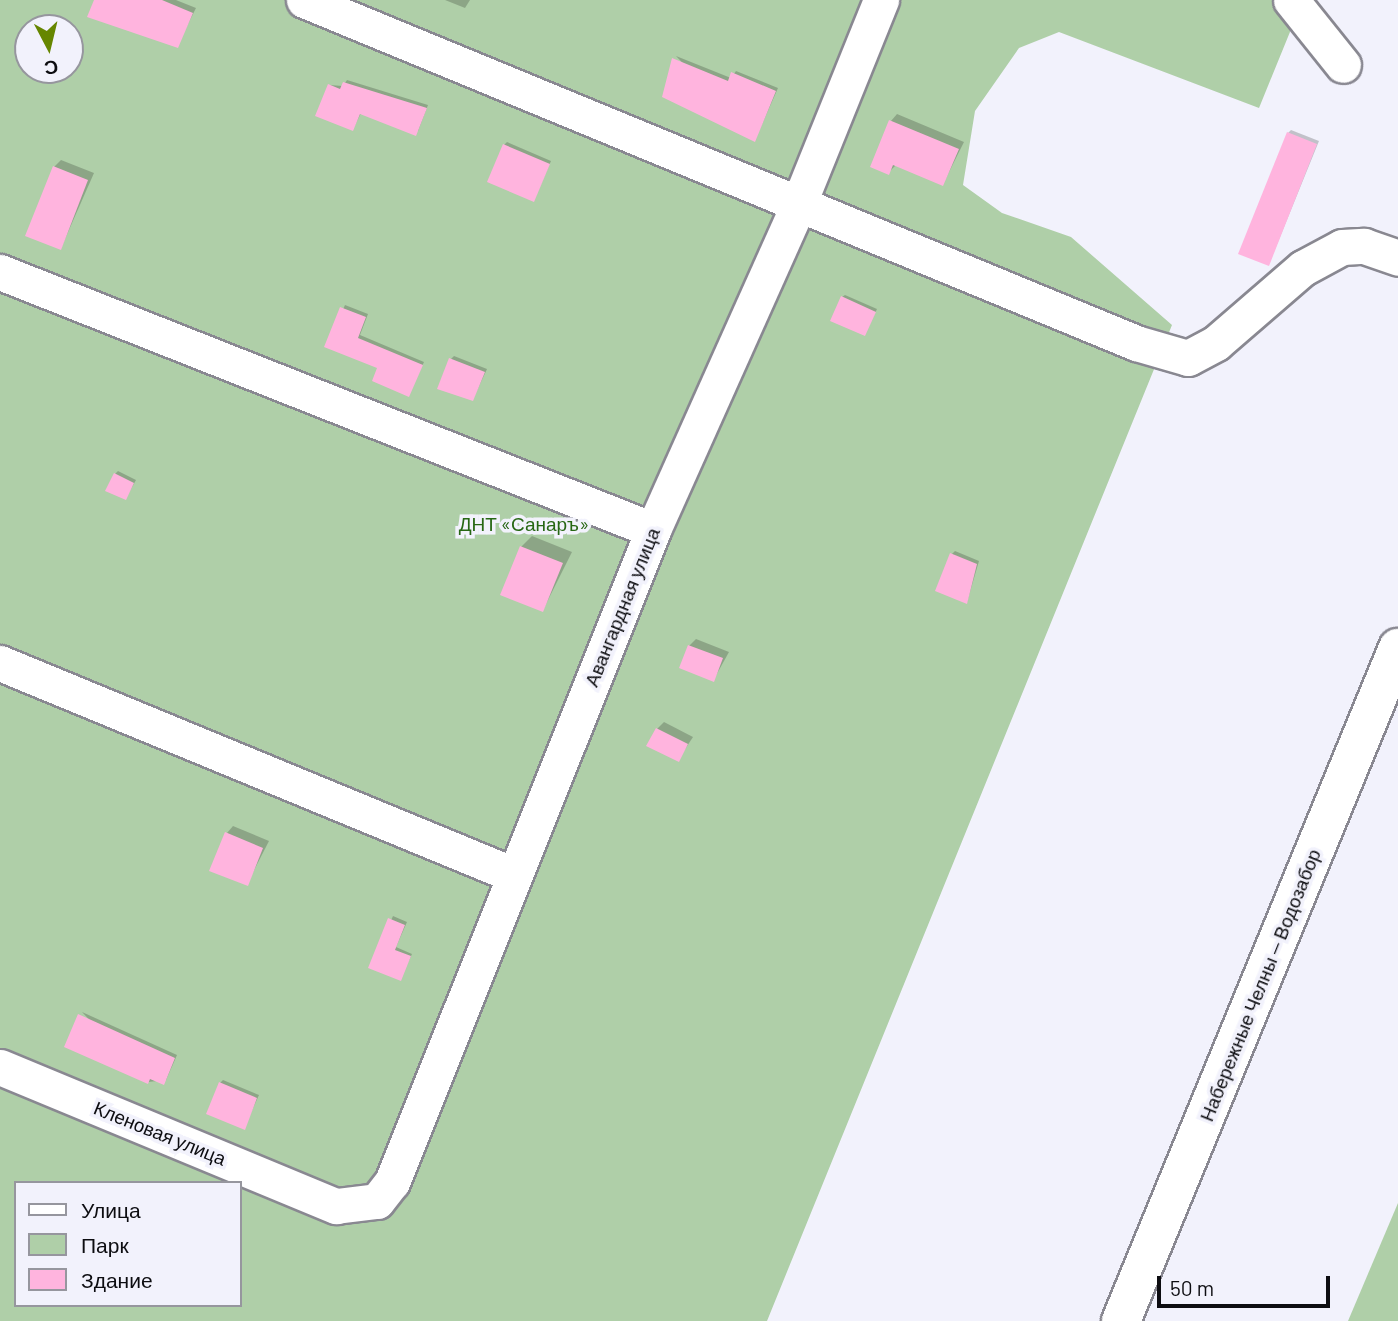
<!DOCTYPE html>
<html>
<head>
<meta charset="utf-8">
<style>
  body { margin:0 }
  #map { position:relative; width:1398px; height:1321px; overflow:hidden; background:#f2f2fc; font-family:Barlow,sans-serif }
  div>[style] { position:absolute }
  .green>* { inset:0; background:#afcfa8 }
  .shadow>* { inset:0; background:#0003 }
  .building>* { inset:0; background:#ffb4de }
  .roads { filter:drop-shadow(2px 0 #898891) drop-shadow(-2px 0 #898891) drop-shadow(0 2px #898891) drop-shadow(0 -2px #898891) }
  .minor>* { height:35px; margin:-17.5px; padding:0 17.5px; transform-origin:17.5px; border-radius:17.5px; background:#fff }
  .major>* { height:38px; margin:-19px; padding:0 19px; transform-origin:19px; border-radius:19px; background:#fff }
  span { translate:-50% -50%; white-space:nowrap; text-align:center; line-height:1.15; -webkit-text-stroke:7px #f2f2fc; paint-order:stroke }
  .park-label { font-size:19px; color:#276714 }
  .street-label { font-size:19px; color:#0d0d11 }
  .legend { position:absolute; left:14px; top:1181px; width:228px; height:126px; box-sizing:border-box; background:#f2f2fc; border:2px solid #96969e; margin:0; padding:9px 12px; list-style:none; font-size:21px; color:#0d0d11 }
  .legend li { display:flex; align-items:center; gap:14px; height:35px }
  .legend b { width:35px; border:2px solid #96969e }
  .north { position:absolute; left:14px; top:14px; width:70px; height:70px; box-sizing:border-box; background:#f2f2fc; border:2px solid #96969e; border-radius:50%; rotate:173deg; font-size:19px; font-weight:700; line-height:28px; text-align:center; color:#0d0d11 }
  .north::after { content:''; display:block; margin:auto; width:24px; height:32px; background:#668600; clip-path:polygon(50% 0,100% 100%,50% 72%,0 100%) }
  .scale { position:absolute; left:1157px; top:1276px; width:173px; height:32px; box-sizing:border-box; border:4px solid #0d0d11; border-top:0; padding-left:9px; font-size:21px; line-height:24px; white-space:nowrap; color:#0d0d11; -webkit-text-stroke:5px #f2f2fc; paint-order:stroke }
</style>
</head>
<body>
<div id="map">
  <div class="green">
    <div style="clip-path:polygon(evenodd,0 0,1303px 0,1259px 108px,1059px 32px,1019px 48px,975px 111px,963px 185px,1002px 213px,1071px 237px,1172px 325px,767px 1321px,0 1321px,0 0,28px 28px,70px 28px,70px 70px,28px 70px,28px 28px,0 0,16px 1183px,240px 1183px,240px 1305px,16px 1305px,16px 1183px)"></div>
    <div style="clip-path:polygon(1398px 1203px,1398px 1321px,1348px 1321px)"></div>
  </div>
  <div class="shadow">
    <div style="clip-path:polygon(96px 0,176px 0,196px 8px,177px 46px)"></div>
    <div style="clip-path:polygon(445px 0,470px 0,465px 8px)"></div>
    <div style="clip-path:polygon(676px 56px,731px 78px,736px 71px,778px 88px,755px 140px)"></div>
    <div style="clip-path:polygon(347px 80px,428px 105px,418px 131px,361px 113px,353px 129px,329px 85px,343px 86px)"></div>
    <div style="clip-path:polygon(897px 114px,964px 142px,943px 184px,896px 165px,888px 173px,891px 121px)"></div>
    <div style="clip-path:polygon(1291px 130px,1319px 141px,1269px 264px,1288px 133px)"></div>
    <div style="clip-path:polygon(507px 142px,551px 161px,534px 200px,504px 145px)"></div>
    <div style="clip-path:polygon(61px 160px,94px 173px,61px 248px,54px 167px)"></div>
    <div style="clip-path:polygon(845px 295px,877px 309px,865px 334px,842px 297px)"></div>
    <div style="clip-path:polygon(345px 305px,368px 314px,360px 335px,424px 362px,409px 394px,380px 368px,326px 346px)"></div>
    <div style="clip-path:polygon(454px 356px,487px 369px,473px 399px,451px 359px)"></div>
    <div style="clip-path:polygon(118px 471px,136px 480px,126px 498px,115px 474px)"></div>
    <div style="clip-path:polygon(532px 536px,572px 552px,543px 610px,521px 547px)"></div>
    <div style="clip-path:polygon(955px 551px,979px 561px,967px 602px,952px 554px)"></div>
    <div style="clip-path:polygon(696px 639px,729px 652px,714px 679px,689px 646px)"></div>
    <div style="clip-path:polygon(664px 722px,693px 737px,678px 760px,657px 729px)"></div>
    <div style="clip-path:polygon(233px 826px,269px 841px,247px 884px,227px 833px)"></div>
    <div style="clip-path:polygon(393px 916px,407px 922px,396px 947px,412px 954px,400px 979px,370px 967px)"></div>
    <div style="clip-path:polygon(82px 1012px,177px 1055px,166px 1080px,148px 1082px)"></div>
    <div style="clip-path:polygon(223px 1080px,259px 1095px,244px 1128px,220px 1083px)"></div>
  </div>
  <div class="building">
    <div style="clip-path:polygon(94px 0,162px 0,193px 13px,178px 48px,87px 17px)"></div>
    <div style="clip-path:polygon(672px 58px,728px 81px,731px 72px,776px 91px,755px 142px,662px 97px)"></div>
    <div style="clip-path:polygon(343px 82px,427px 108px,416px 136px,360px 114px,353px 131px,315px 116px,328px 84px,340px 89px)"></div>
    <div style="clip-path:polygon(889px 120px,959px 149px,943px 186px,893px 165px,889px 175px,870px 167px)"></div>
    <div style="clip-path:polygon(1287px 132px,1317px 144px,1269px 266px,1238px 254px)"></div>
    <div style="clip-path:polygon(503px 144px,550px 164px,534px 202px,487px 182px)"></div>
    <div style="clip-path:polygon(53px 166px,88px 180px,61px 250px,25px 236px)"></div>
    <div style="clip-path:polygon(841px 296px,876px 312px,865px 336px,830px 321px)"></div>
    <div style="clip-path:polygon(340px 307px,366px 317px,358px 338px,423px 365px,409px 397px,372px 381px,377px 368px,324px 347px)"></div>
    <div style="clip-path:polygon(449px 358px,485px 372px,473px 401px,437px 389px)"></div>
    <div style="clip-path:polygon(114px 473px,134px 483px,126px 500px,105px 491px)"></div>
    <div style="clip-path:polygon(520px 546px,563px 563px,543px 612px,500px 595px)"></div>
    <div style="clip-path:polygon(950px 553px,977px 564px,967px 604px,935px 591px)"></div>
    <div style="clip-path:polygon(688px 645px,723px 658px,714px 682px,679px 668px)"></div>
    <div style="clip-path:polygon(656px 728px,688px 744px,679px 762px,646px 746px)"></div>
    <div style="clip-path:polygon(225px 832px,263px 848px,248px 886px,209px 871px)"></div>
    <div style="clip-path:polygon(388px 918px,405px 925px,395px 950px,411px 956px,401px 981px,368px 968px)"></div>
    <div style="clip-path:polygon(78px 1014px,175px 1058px,164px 1085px,150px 1079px,148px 1084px,64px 1047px)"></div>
    <div style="clip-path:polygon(219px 1082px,257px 1098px,245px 1130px,206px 1114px)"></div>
  </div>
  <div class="roads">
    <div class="minor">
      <div style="left:304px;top:0;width:900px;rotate:22.4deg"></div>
      <div style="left:1136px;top:343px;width:54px;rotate:16.1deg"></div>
      <div style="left:1188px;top:358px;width:32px;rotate:-28deg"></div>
      <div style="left:1216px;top:343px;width:115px;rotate:-40.8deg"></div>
      <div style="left:1303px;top:268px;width:44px;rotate:-28.3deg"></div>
      <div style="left:1342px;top:247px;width:22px;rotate:-3deg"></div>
      <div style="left:1364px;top:246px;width:36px;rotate:19deg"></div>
      <div style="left:1291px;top:0;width:83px;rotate:51.3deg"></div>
      <div style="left:0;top:272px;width:702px;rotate:21.56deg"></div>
      <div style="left:0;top:663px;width:556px;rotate:22.41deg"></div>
      <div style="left:0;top:1067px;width:364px;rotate:22.5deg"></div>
      <div style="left:336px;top:1206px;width:41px;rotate:-7deg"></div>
      <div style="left:377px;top:1201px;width:24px;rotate:-52deg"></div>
      <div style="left:392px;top:1182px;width:702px;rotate:-68.18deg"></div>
      <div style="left:653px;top:530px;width:358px;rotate:-65.9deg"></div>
      <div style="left:799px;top:203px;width:219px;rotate:-68deg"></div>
    </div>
    <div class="major">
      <div style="left:1121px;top:1321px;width:728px;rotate:-67.63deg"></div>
    </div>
  </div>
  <div class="park-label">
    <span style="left:524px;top:524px">ДНТ «Санаръ»</span>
  </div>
  <div class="street-label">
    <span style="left:622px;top:607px;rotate:-68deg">Авангардная улица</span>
    <span style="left:1260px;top:985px;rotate:-68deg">Набережные Челны — Водозабор</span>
    <span style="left:160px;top:1133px;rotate:22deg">Кленовая улица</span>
  </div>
  <ul class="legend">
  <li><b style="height:9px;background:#fff"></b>Улица</li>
  <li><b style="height:19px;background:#afcfa8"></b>Парк</li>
  <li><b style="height:19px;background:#ffb4de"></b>Здание</li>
  </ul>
  <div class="north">С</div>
  <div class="scale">50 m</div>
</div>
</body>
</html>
